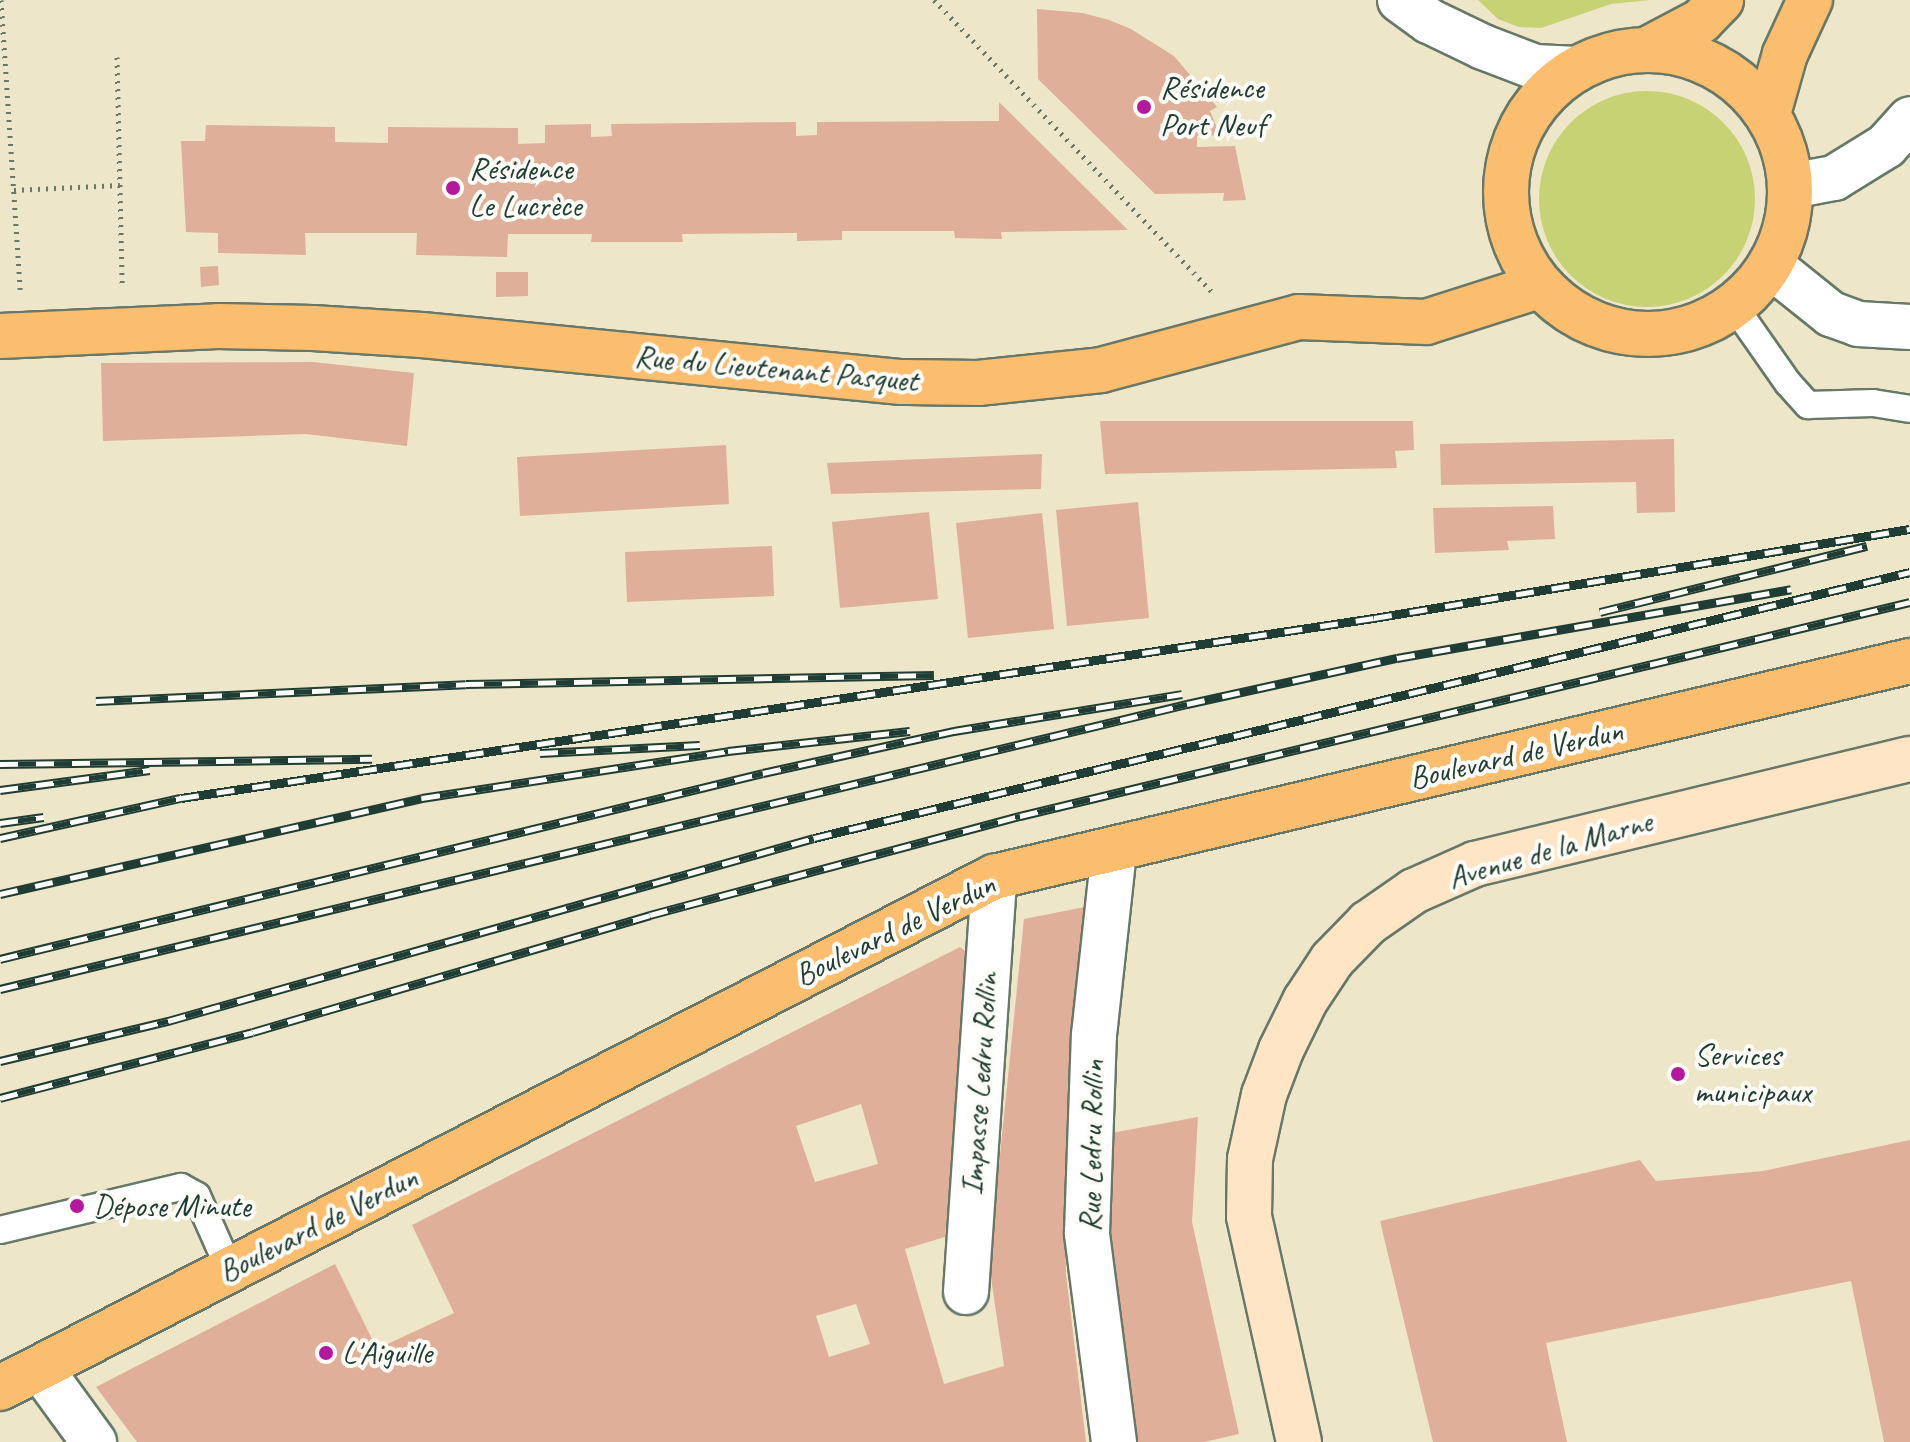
<!DOCTYPE html>
<html>
<head>
<meta charset="utf-8">
<style>
  body { margin:0 }
  #map { position:relative; width:1910px; height:1442px; overflow:hidden; background:#ede6c8; font-family:Caveat,sans-serif }
  div>[style] { position:absolute }
  .green>* { inset:0; background:#c6d274 }
  .round { border-radius:50% }
  .building>* { inset:0; background:#e0af99 }
  .path>* { height:5px; margin-top:-2.5px; transform-origin:0; background:repeating-linear-gradient(90deg,#677868 0 2px,transparent 0 8px) }
  .roads { filter:drop-shadow(2px 0 #677868) drop-shadow(-2px 0 #677868) drop-shadow(0 2px #677868) drop-shadow(0 -2px #677868) }
  .lane>* { height:26px; margin:-13px; padding:0 13px; transform-origin:13px; border-radius:13px; background:#fff }
  .street>* { height:44px; margin:-22px; padding:0 22px; transform-origin:22px; border-radius:22px; background:#fff }
  .secondary>* { height:44px; margin:-22px; padding:0 22px; transform-origin:22px; border-radius:22px; background:#fde5c5 }
  .primary>* { height:44px; margin:-22px; padding:0 22px; transform-origin:22px; border-radius:22px; background:#fbbd6e }
  .primary>.ring { margin:-22px; padding:0; box-sizing:content-box; background:none; border:44px solid #fbbd6e; border-radius:50% }
  .rail>* { height:9px; margin-top:-4.5px; transform-origin:0; background:repeating-linear-gradient(90deg,#fdfcf7 0 18px,#1f3d34 0 36px); box-sizing:border-box; border-block:2px solid #1f3d34 }
  .dots>* { width:22px; height:22px; translate:-50% -50%; box-sizing:border-box; border:4px solid #fdfcf7; border-radius:50% }
  span { translate:-50% -50%; white-space:nowrap; text-align:center; line-height:1.15; -webkit-text-stroke:8px #fdfcf7; paint-order:stroke }
  .poi-label { font-size:32px; color:#1f3d34 }
  .left { translate:0 -50%; text-align:left }
  .street-label { font-size:32px; color:#1f3d34 }
</style>
</head>
<body>
<div id="map">
  <div class="green">
    <div style="clip-path:polygon(1478px 0,1650px 0,1611px 4px,1541px 28px,1519px 27px,1498px 19px)"></div>
    <div class="round" style="left:1539px;top:91px;width:216px;height:216px"></div>
  </div>
  <div class="building">
    <div style="clip-path:polygon(1037px 9px,1083px 13px,1109px 20px,1131px 29px,1174px 56px,1217px 107px,1210px 111px,1220px 135px,1197px 136px,1197px 147px,1235px 146px,1246px 200px,1223px 201px,1224px 193px,1155px 194px,1038px 79px)"></div>
    <div style="clip-path:polygon(999px 102px,1128px 230px,1001px 232px,1002px 239px,955px 238px,954px 231px,842px 231px,842px 240px,797px 241px,797px 233px,682px 234px,683px 242px,591px 242px,592px 234px,508px 234px,507px 257px,416px 255px,417px 233px,305px 233px,306px 255px,218px 253px,218px 233px,186px 232px,181px 141px,205px 141px,206px 125px,335px 127px,335px 142px,388px 143px,388px 127px,518px 128px,518px 144px,545px 143px,545px 125px,591px 124px,591px 137px,612px 136px,611px 124px,796px 122px,796px 136px,817px 135px,817px 122px,999px 121px)"></div>
    <div style="clip-path:polygon(218px 266px,219px 285px,201px 287px,200px 267px)"></div>
    <div style="clip-path:polygon(496px 272px,528px 272px,528px 296px,496px 297px)"></div>
    <div style="clip-path:polygon(313px 362px,414px 373px,407px 446px,306px 434px,103px 441px,101px 363px)"></div>
    <div style="clip-path:polygon(1100px 421px,1413px 421px,1414px 450px,1395px 451px,1397px 468px,1105px 474px)"></div>
    <div style="clip-path:polygon(1674px 439px,1675px 512px,1637px 513px,1636px 482px,1441px 485px,1440px 444px)"></div>
    <div style="clip-path:polygon(726px 445px,729px 504px,520px 516px,517px 457px)"></div>
    <div style="clip-path:polygon(1042px 454px,1041px 489px,831px 494px,827px 463px)"></div>
    <div style="clip-path:polygon(1138px 502px,1149px 618px,1067px 626px,1056px 510px)"></div>
    <div style="clip-path:polygon(1553px 506px,1555px 539px,1507px 541px,1509px 550px,1435px 553px,1433px 508px)"></div>
    <div style="clip-path:polygon(929px 512px,938px 599px,840px 608px,832px 522px)"></div>
    <div style="clip-path:polygon(1042px 513px,1054px 629px,968px 638px,956px 523px)"></div>
    <div style="clip-path:polygon(772px 546px,774px 596px,627px 602px,625px 552px)"></div>
    <div style="clip-path:polygon(evenodd,1100px 904px,1068px 1165px,1065px 1228px,1066px 1274px,1086px 1442px,137px 1442px,96px 1387px,335px 1264px,377px 1349px,454px 1313px,412px 1225px,960px 947px,973px 957px,945px 1237px,905px 1249px,944px 1384px,1004px 1366px,989px 1264px,1024px 919px,1100px 904px,861px 1104px,878px 1164px,815px 1182px,796px 1126px,861px 1104px,1100px 904px,856px 1304px,870px 1344px,829px 1357px,816px 1316px,856px 1304px)"></div>
    <div style="clip-path:polygon(1198px 1117px,1192px 1222px,1239px 1434px,1204px 1442px,1125px 1442px,1108px 1272px,1106px 1134px)"></div>
    <div style="clip-path:polygon(1910px 1140px,1910px 1442px,1884px 1442px,1851px 1281px,1546px 1343px,1567px 1442px,1433px 1442px,1380px 1221px,1640px 1160px,1656px 1181px,1763px 1171px)"></div>
  </div>
  <div class="path">
    <div style="left:1px;top:0;width:290px;rotate:86.2deg"></div>
    <div style="left:934px;top:0;width:403px;rotate:46.4deg"></div>
    <div style="left:117px;top:57px;width:227px;rotate:88.7deg"></div>
    <div style="left:14px;top:190px;width:106px;rotate:-2.7deg"></div>
  </div>
  <div class="roads">
    <div class="lane">
      <div style="left:1734px;top:306px;width:94px;rotate:55deg"></div>
      <div style="left:1788px;top:383px;width:30px;rotate:48deg"></div>
      <div style="left:1808px;top:405px;width:65px;rotate:-1.8deg"></div>
      <div style="left:1873px;top:403px;width:37px;rotate:9deg"></div>
      <div style="left:0;top:1230px;width:186px;rotate:-13.4deg"></div>
      <div style="left:181px;top:1187px;width:18px;rotate:29deg"></div>
      <div style="left:197px;top:1196px;width:81px;rotate:66deg"></div>
    </div>
    <div class="street">
      <div style="left:1400px;top:0;width:36px;rotate:36deg"></div>
      <div style="left:1429px;top:21px;width:60px;rotate:25.7deg"></div>
      <div style="left:1483px;top:47px;width:56px;rotate:21deg"></div>
      <div style="left:1535px;top:67px;width:42px;rotate:2.7deg"></div>
      <div style="left:1791px;top:186px;width:44px;rotate:-10.5deg"></div>
      <div style="left:1834px;top:178px;width:61px;rotate:-31.6deg"></div>
      <div style="left:1886px;top:146px;width:36px;rotate:-48deg"></div>
      <div style="left:1771px;top:266px;width:77px;rotate:38.7deg"></div>
      <div style="left:1831px;top:314px;width:29px;rotate:20deg"></div>
      <div style="left:1858px;top:324px;width:52px;rotate:3.3deg"></div>
      <div style="left:966px;top:1292px;width:416px;rotate:-86.1deg"></div>
      <div style="left:40px;top:1368px;width:92px;rotate:53.9deg"></div>
      <div style="left:1114px;top:1442px;width:211px;rotate:-97.4deg"></div>
      <div style="left:1087px;top:1233px;width:198px;rotate:-88deg"></div>
      <div style="left:1094px;top:1035px;width:186px;rotate:-83.8deg"></div>
    </div>
    <div class="secondary">
      <div style="left:1299px;top:1442px;width:231px;rotate:-102.5deg"></div>
      <div style="left:1249px;top:1216px;width:57px;rotate:-89deg"></div>
      <div style="left:1250px;top:1159px;width:66px;rotate:-77.7deg"></div>
      <div style="left:1264px;top:1095px;width:48px;rotate:-69.3deg"></div>
      <div style="left:1281px;top:1050px;width:55px;rotate:-63.9deg"></div>
      <div style="left:1305px;top:1001px;width:49px;rotate:-56.6deg"></div>
      <div style="left:1332px;top:960px;width:52px;rotate:-45.8deg"></div>
      <div style="left:1368px;top:923px;width:56px;rotate:-34.8deg"></div>
      <div style="left:1414px;top:891px;width:67px;rotate:-23.9deg"></div>
      <div style="left:1475px;top:864px;width:447px;rotate:-13.6deg"></div>
    </div>
    <div class="primary">
      <div style="left:1648px;top:49px;width:60px;rotate:-27.8deg"></div>
      <div style="left:1701px;top:21px;width:29px;rotate:-46deg"></div>
      <div class="ring" style="left:1506px;top:50px;width:240px;height:240px"></div>
      <div style="left:1768px;top:114px;width:62px;rotate:-74.2deg"></div>
      <div style="left:1785px;top:54px;width:60px;rotate:-65.2deg"></div>
      <div style="left:0;top:336px;width:218px;rotate:-2.6deg"></div>
      <div style="left:218px;top:326px;width:95px;rotate:1.2deg"></div>
      <div style="left:313px;top:328px;width:109px;rotate:3.7deg"></div>
      <div style="left:422px;top:335px;width:482px;rotate:5.6deg"></div>
      <div style="left:902px;top:382px;width:76px;rotate:0.8deg"></div>
      <div style="left:978px;top:383px;width:124px;rotate:-6deg"></div>
      <div style="left:1101px;top:370px;width:205px;rotate:-15deg"></div>
      <div style="left:1299px;top:317px;width:127px;rotate:2.3deg"></div>
      <div style="left:1426px;top:322px;width:119px;rotate:-17.7deg"></div>
      <div style="left:0;top:1388px;width:1118px;rotate:-27.21deg"></div>
      <div style="left:994px;top:877px;width:941px;rotate:-13.27deg"></div>
    </div>
  </div>
  <div class="rail">
    <div style="left:1600px;top:612px;width:275px;rotate:-13.9deg"></div>
    <div style="left:96px;top:701px;width:370px;rotate:-2.6deg"></div>
    <div style="left:466px;top:684px;width:468px;rotate:-1.1deg"></div>
    <div style="left:540px;top:753px;width:160px;rotate:-2.9deg"></div>
    <div style="left:0;top:764px;width:372px;rotate:-0.8deg"></div>
    <div style="left:0;top:790px;width:151px;rotate:-7.6deg"></div>
    <div style="left:0;top:823px;width:44px;rotate:-7.8deg"></div>
    <div style="left:0;top:838px;width:185px;rotate:-12.5deg"></div>
    <div style="left:181px;top:798px;width:1207px;rotate:-8.58deg"></div>
    <div style="left:1374px;top:618px;width:543px;rotate:-9.43deg"></div>
    <div style="left:0;top:894px;width:433px;rotate:-12.8deg"></div>
    <div style="left:422px;top:798px;width:310px;rotate:-8.7deg"></div>
    <div style="left:728px;top:751px;width:183px;rotate:-6.3deg"></div>
    <div style="left:0;top:959px;width:785px;rotate:-13.7deg"></div>
    <div style="left:763px;top:773px;width:196px;rotate:-12.4deg"></div>
    <div style="left:954px;top:731px;width:231px;rotate:-9.2deg"></div>
    <div style="left:0;top:989px;width:1221px;rotate:-13.5deg"></div>
    <div style="left:1187px;top:704px;width:215px;rotate:-12.4deg"></div>
    <div style="left:1397px;top:658px;width:400px;rotate:-9.9deg"></div>
    <div style="left:0;top:1061px;width:173px;rotate:-13.4deg"></div>
    <div style="left:168px;top:1021px;width:671px;rotate:-15.82deg"></div>
    <div style="left:814px;top:838px;width:1128px;rotate:-13.64deg"></div>
    <div style="left:0;top:1098px;width:261px;rotate:-14.6deg"></div>
    <div style="left:253px;top:1032px;width:414px;rotate:-16.4deg"></div>
    <div style="left:650px;top:915px;width:383px;rotate:-15deg"></div>
    <div style="left:1020px;top:816px;width:915px;rotate:-13.52deg"></div>
  </div>
  <div class="dots">
    <div style="left:1144px;top:107px;background:#b5179e"></div>
    <div style="left:453px;top:188px;background:#b5179e"></div>
    <div style="left:1678px;top:1074px;background:#b5179e"></div>
    <div style="left:77px;top:1206px;background:#b5179e"></div>
    <div style="left:326px;top:1353px;background:#b5179e"></div>
  </div>
  <div class="poi-label">
    <span class="left" style="left:1160px;top:107px">Résidence<br>Port Neuf</span>
    <span class="left" style="left:469px;top:188px">Résidence<br>Le Lucrèce</span>
    <span class="left" style="left:1694px;top:1074px">Services<br>municipaux</span>
    <span class="left" style="left:93px;top:1206px">Dépose Minute</span>
    <span class="left" style="left:342px;top:1353px">L'Aiguille</span>
  </div>
  <div class="street-label">
    <span style="left:776px;top:369px;rotate:5deg">Rue du Lieutenant Pasquet</span>
    <span style="left:1516px;top:755px;rotate:-13deg">Boulevard de Verdun</span>
    <span style="left:1550px;top:850px;rotate:-16deg">Avenue de la Marne</span>
    <span style="left:895px;top:930px;rotate:-26deg">Boulevard de Verdun</span>
    <span style="left:980px;top:1084px;rotate:-86deg">Impasse Ledru Rollin</span>
    <span style="left:1092px;top:1146px;rotate:-89deg">Rue Ledru Rollin</span>
    <span style="left:318px;top:1225px;rotate:-27deg">Boulevard de Verdun</span>
  </div>
</div>
</body>
</html>
